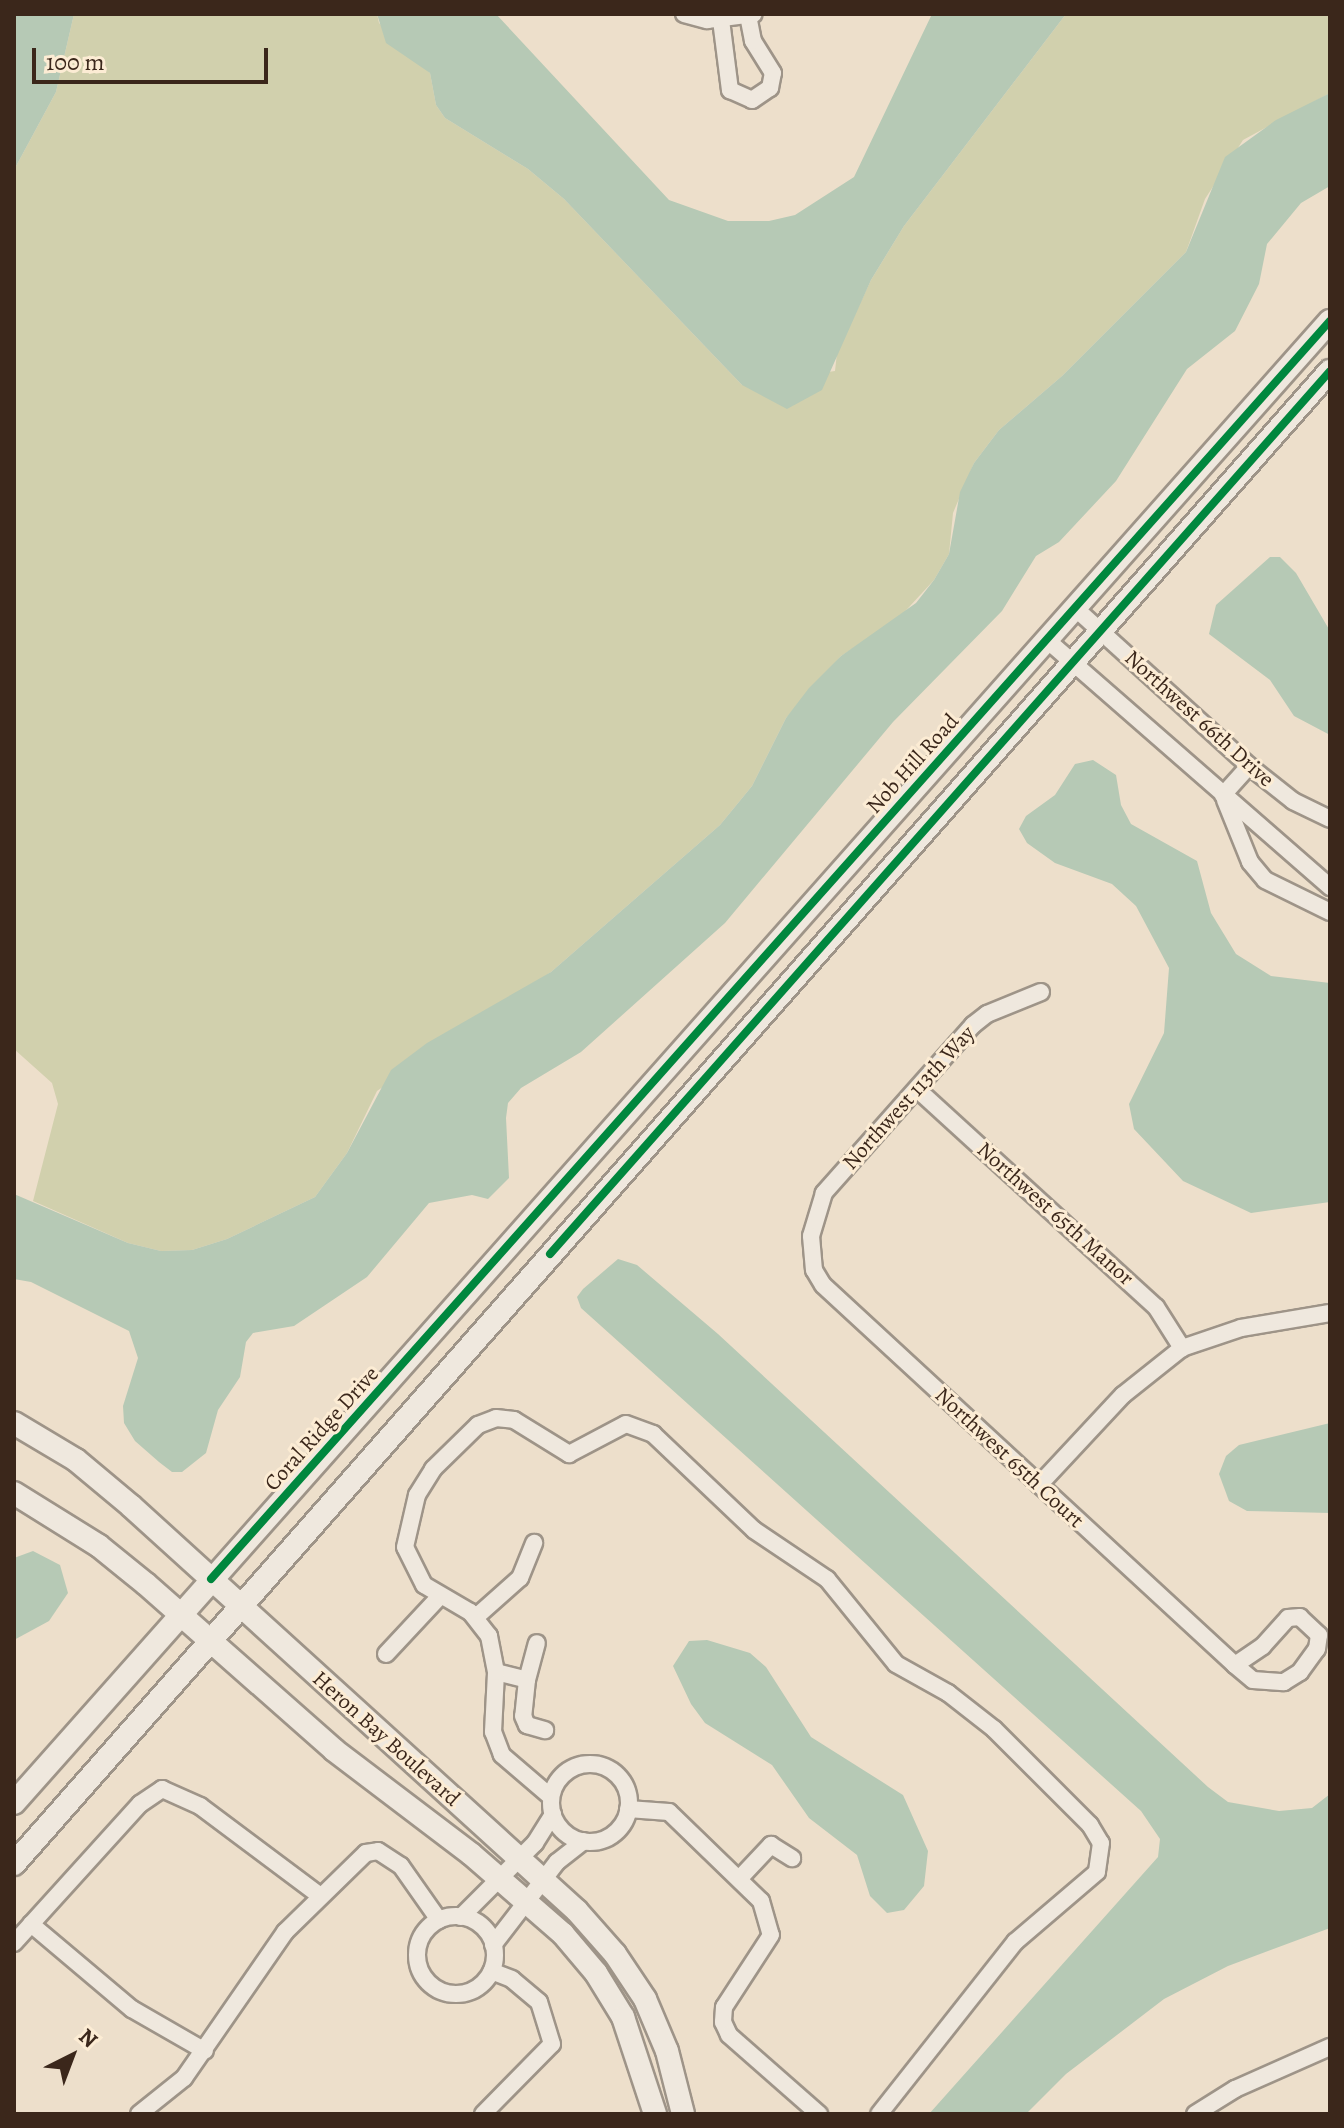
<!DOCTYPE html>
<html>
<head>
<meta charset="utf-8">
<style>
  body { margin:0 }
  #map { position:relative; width:1344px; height:2128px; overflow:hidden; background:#eddfcb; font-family:Alegreya,serif }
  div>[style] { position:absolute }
  .green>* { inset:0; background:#d1d0ad }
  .water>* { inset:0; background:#b6c9b5 }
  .roads { filter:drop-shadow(2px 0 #9e9488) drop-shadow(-2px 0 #9e9488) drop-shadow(0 2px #9e9488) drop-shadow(0 -2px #9e9488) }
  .street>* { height:16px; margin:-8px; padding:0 8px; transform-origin:8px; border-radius:8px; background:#efe8de }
  .street>.ring { margin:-8px; padding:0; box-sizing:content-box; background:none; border:16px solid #efe8de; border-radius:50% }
  .secondary>* { height:22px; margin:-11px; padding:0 11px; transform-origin:11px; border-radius:11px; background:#efe8de }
  .cycleway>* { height:8px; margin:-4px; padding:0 4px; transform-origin:4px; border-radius:4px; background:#00873e }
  span { translate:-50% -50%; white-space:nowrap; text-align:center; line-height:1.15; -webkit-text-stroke:6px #fcecd4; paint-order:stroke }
  .street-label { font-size:22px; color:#3b271b }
  .frame { position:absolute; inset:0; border:16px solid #3b271b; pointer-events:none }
  .north { position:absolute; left:32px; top:2016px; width:80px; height:80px; -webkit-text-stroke:6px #fcecd4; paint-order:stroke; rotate:42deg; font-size:22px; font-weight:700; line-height:32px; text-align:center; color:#3b271b }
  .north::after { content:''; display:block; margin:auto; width:28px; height:36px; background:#3b271b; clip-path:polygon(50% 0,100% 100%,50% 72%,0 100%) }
  .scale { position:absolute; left:32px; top:48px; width:236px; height:36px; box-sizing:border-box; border:4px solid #3b271b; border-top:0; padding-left:10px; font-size:24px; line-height:28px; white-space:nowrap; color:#3b271b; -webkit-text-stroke:6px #fcecd4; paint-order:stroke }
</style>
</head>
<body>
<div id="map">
  <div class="green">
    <div style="clip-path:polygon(74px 14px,377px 14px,379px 23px,430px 73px,436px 105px,445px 118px,528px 169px,564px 199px,742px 385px,835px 371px,837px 353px,871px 280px,904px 226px,1066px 14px,1330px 14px,1330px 93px,1243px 140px,1205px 199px,1186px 252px,1062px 376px,999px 430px,974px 463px,953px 513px,949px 554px,934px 580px,898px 619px,841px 656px,786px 718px,752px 786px,720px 825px,551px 972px,377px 1091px,347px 1153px,315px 1197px,227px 1239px,192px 1250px,161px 1251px,128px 1243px,33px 1201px,58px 1104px,52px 1083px,14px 1049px,14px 170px,56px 92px)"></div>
  </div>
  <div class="water">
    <div style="clip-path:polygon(14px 14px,74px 14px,56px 92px,14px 170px)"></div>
    <div style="clip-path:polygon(377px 14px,496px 14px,669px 200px,728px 221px,769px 221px,795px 215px,854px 177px,932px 14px,1066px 14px,904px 226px,871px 280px,822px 390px,787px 409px,742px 385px,564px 199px,528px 169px,445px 118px,436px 105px,430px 73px,386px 43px)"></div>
    <div style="clip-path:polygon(1330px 93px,1330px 186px,1301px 203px,1267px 244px,1259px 284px,1235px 331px,1187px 369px,1116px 481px,1059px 542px,1036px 556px,1002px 611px,893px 722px,725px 923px,581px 1052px,521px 1088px,508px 1103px,506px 1118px,509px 1178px,488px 1199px,472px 1195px,429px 1203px,367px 1277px,294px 1326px,253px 1333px,246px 1342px,240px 1377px,218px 1410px,206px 1453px,182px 1472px,172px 1472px,159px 1462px,135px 1441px,124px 1423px,123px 1406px,138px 1358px,129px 1331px,31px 1282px,14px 1279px,14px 1194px,128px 1243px,161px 1251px,192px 1250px,227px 1239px,315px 1197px,347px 1153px,391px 1070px,427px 1043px,551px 972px,720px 825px,752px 786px,786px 718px,809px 688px,841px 656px,916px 603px,934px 580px,949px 554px,960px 492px,974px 463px,999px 430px,1062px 376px,1186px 252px,1225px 157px,1276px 120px)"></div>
    <div style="clip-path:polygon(1270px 557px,1280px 557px,1296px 573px,1330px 631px,1330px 735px,1294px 716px,1270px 680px,1209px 634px,1216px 605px)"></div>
    <div style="clip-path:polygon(1093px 760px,1116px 775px,1121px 805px,1131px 824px,1197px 861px,1211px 913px,1236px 954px,1271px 976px,1330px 983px,1330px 1202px,1251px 1213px,1183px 1181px,1134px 1129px,1129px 1104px,1164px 1033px,1169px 968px,1136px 906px,1112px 884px,1055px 863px,1027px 843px,1019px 829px,1026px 816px,1055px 795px,1075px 764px)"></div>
    <div style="clip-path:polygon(618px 1259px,637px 1265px,718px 1334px,1208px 1787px,1228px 1802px,1279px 1811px,1312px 1808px,1330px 1794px,1330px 1928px,1228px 1966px,1164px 1999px,1066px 2074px,1026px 2114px,929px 2114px,1158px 1857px,1160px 1839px,1141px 1811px,581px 1308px,577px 1297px,583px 1289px)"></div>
    <div style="clip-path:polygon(1330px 1423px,1330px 1513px,1247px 1511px,1229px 1501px,1219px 1474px,1226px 1456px,1239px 1445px)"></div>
    <div style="clip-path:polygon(33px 1551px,60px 1565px,68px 1593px,49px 1621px,14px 1640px,14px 1558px)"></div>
    <div style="clip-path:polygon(707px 1640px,750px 1653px,766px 1667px,811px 1737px,903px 1795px,928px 1851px,924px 1886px,904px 1910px,887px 1913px,870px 1896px,857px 1855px,809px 1818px,772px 1765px,705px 1723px,691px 1704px,673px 1666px,689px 1641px)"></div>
  </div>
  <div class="roads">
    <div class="street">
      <div style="left:684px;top:14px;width:24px;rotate:15deg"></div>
      <div style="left:707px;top:20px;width:47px;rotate:-7.3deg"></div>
      <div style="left:721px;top:20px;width:71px;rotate:82.7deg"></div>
      <div style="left:730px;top:90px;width:24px;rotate:24deg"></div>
      <div style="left:752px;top:100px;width:22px;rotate:-34deg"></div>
      <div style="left:770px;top:88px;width:15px;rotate:-79deg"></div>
      <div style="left:773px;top:73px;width:38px;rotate:-122deg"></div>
      <div style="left:753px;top:41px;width:25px;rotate:-101deg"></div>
      <div style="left:1075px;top:608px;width:235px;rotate:42.2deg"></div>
      <div style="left:1249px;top:766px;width:56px;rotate:38.5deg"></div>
      <div style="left:1293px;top:801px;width:41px;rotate:25.9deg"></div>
      <div style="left:1047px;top:640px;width:376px;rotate:41.1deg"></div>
      <div style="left:1223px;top:795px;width:39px;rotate:-48deg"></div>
      <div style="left:1225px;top:800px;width:67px;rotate:68deg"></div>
      <div style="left:1250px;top:862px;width:23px;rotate:50deg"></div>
      <div style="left:1265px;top:880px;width:72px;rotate:26.2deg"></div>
      <div style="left:1041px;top:992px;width:58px;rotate:157.8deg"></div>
      <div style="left:987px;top:1014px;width:18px;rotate:142deg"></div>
      <div style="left:973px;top:1025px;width:225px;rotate:131.6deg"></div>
      <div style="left:824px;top:1193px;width:45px;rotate:106.8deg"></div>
      <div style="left:811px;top:1236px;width:34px;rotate:85deg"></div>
      <div style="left:814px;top:1270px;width:17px;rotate:59deg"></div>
      <div style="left:823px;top:1285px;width:560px;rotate:42.69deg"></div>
      <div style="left:1235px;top:1665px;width:23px;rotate:40deg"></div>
      <div style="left:1253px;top:1680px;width:31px;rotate:4deg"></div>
      <div style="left:1284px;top:1682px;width:19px;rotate:-32deg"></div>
      <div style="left:1300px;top:1672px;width:29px;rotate:-54deg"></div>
      <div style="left:1317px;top:1649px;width:14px;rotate:-82deg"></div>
      <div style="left:1319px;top:1635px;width:26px;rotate:-137deg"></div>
      <div style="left:1300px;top:1617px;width:12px;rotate:175deg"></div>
      <div style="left:1288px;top:1618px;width:38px;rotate:132deg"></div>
      <div style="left:1263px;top:1646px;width:34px;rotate:146deg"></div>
      <div style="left:917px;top:1089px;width:323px;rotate:42.4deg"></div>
      <div style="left:1156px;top:1307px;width:49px;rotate:57.6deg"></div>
      <div style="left:1039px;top:1485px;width:123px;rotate:-47deg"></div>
      <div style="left:1123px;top:1395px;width:75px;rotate:-38.5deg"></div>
      <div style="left:1182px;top:1348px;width:62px;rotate:-18.7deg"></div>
      <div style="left:1241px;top:1328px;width:90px;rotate:-9.6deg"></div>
      <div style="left:476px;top:1617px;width:59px;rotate:-41.6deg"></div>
      <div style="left:520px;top:1578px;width:38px;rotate:-68deg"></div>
      <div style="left:386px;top:1654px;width:79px;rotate:-47deg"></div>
      <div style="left:496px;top:1672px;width:32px;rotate:14deg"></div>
      <div style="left:527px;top:1680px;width:38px;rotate:-75deg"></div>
      <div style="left:527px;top:1680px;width:36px;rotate:96deg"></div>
      <div style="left:523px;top:1716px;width:10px;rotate:66deg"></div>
      <div style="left:527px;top:1725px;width:19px;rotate:16deg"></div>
      <div class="ring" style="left:551px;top:1764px;width:62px;height:62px"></div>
      <div style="left:551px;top:1797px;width:65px;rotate:-139.4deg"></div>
      <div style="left:502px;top:1755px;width:25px;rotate:-111deg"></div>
      <div style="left:493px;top:1732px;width:60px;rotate:-87.1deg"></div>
      <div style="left:496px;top:1672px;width:37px;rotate:-101deg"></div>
      <div style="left:489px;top:1636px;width:31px;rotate:-128deg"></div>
      <div style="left:470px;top:1612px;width:53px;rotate:-149.6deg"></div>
      <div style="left:424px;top:1585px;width:42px;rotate:-116.6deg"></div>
      <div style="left:405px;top:1547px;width:53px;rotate:-77deg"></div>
      <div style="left:417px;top:1495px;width:31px;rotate:-58deg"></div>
      <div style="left:433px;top:1469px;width:63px;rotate:-44.4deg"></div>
      <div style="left:478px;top:1425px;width:19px;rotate:-21deg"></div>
      <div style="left:496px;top:1418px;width:18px;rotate:6deg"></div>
      <div style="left:514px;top:1420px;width:65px;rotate:31.7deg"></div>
      <div style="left:569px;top:1454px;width:64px;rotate:-27.8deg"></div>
      <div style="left:626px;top:1424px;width:29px;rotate:20deg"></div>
      <div style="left:653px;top:1434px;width:139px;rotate:43.5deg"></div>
      <div style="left:754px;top:1530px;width:88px;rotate:33.9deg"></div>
      <div style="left:827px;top:1579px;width:109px;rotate:50.9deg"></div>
      <div style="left:896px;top:1664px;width:60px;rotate:29.1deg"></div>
      <div style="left:948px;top:1693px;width:58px;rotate:38deg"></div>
      <div style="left:994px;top:1729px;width:136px;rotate:45deg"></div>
      <div style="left:1090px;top:1825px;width:21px;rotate:59deg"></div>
      <div style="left:1101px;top:1843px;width:29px;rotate:98deg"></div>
      <div style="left:1097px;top:1872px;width:108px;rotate:139.5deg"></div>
      <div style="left:1015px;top:1942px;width:219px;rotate:128.3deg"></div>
      <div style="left:628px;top:1809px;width:41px;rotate:4.2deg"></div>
      <div style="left:669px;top:1812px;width:128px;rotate:44.1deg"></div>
      <div style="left:761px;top:1901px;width:35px;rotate:74deg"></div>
      <div style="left:771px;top:1935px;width:86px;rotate:123.1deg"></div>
      <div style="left:724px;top:2007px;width:15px;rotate:94deg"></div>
      <div style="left:723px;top:2022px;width:14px;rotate:65deg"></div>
      <div style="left:729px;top:2035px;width:120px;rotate:41.3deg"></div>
      <div style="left:739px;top:1879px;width:47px;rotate:-46.7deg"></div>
      <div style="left:771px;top:1845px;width:25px;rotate:32deg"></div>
      <div class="ring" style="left:417px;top:1916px;width:62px;height:62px"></div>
      <div style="left:461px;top:1917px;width:105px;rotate:-45deg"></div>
      <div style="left:535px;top:1843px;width:34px;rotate:-58deg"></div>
      <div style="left:31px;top:1924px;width:132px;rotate:40.1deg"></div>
      <div style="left:132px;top:2009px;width:84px;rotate:29.9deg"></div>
      <div style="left:14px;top:1943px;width:188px;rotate:-47.8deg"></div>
      <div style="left:140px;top:1804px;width:27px;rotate:-34deg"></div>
      <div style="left:162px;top:1789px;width:42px;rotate:24.1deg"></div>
      <div style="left:200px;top:1806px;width:149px;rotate:36.8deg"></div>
      <div style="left:493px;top:1945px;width:105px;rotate:-52.4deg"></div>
      <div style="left:557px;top:1862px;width:34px;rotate:-38deg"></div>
      <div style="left:139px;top:2114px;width:58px;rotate:-38.7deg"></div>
      <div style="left:184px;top:2078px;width:178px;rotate:-55.3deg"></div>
      <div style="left:285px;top:1932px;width:113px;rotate:-44.3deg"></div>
      <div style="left:366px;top:1853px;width:12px;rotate:-9deg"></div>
      <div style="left:378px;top:1851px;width:27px;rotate:33deg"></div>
      <div style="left:401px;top:1866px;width:66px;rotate:54.9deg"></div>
      <div style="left:483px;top:2114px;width:98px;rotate:-45.4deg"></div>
      <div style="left:552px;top:2044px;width:44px;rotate:-107.2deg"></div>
      <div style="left:539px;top:2002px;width:35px;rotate:-140deg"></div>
      <div style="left:512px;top:1979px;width:22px;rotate:-159deg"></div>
      <div style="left:1195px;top:2114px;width:47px;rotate:-32deg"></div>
      <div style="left:1235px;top:2089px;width:104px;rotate:-23.9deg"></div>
    </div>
    <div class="secondary">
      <div style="left:14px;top:1423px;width:72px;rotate:30.8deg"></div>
      <div style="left:76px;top:1460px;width:72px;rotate:39.9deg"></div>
      <div style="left:131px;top:1506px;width:602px;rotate:42.24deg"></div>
      <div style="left:577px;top:1911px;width:57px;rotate:48.5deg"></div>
      <div style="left:615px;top:1954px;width:54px;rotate:56.3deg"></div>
      <div style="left:645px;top:1999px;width:56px;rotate:67.1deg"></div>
      <div style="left:667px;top:2051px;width:65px;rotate:75.7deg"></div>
      <div style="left:14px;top:1493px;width:100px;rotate:31.9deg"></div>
      <div style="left:99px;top:1546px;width:60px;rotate:39deg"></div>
      <div style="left:146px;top:1584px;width:251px;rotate:41.4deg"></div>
      <div style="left:334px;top:1750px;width:172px;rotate:37.2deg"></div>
      <div style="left:471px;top:1854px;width:122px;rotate:41deg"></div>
      <div style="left:563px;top:1934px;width:51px;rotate:49.8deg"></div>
      <div style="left:596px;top:1973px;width:52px;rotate:58.5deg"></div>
      <div style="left:623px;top:2017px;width:102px;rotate:71.7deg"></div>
      <div style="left:14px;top:1803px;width:1982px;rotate:-48.4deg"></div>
      <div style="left:14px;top:1864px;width:1990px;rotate:-48.61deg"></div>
    </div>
  </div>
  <div class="cycleway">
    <div style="left:550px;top:1254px;width:1178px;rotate:-48.54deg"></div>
    <div style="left:211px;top:1579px;width:1684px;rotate:-48.35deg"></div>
  </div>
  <div class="street-label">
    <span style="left:1199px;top:719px;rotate:42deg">Northwest 66th Drive</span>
    <span style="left:913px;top:764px;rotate:-48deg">Nob Hill Road</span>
    <span style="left:909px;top:1098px;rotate:-48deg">Northwest 113th Way</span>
    <span style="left:1055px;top:1214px;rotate:42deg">Northwest 65th Manor</span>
    <span style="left:322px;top:1429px;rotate:-48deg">Coral Ridge Drive</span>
    <span style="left:1009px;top:1458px;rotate:43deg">Northwest 65th Court</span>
    <span style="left:386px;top:1739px;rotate:42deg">Heron Bay Boulevard</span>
  </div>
  <div class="frame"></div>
  <div class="north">N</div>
  <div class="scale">100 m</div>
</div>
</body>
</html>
